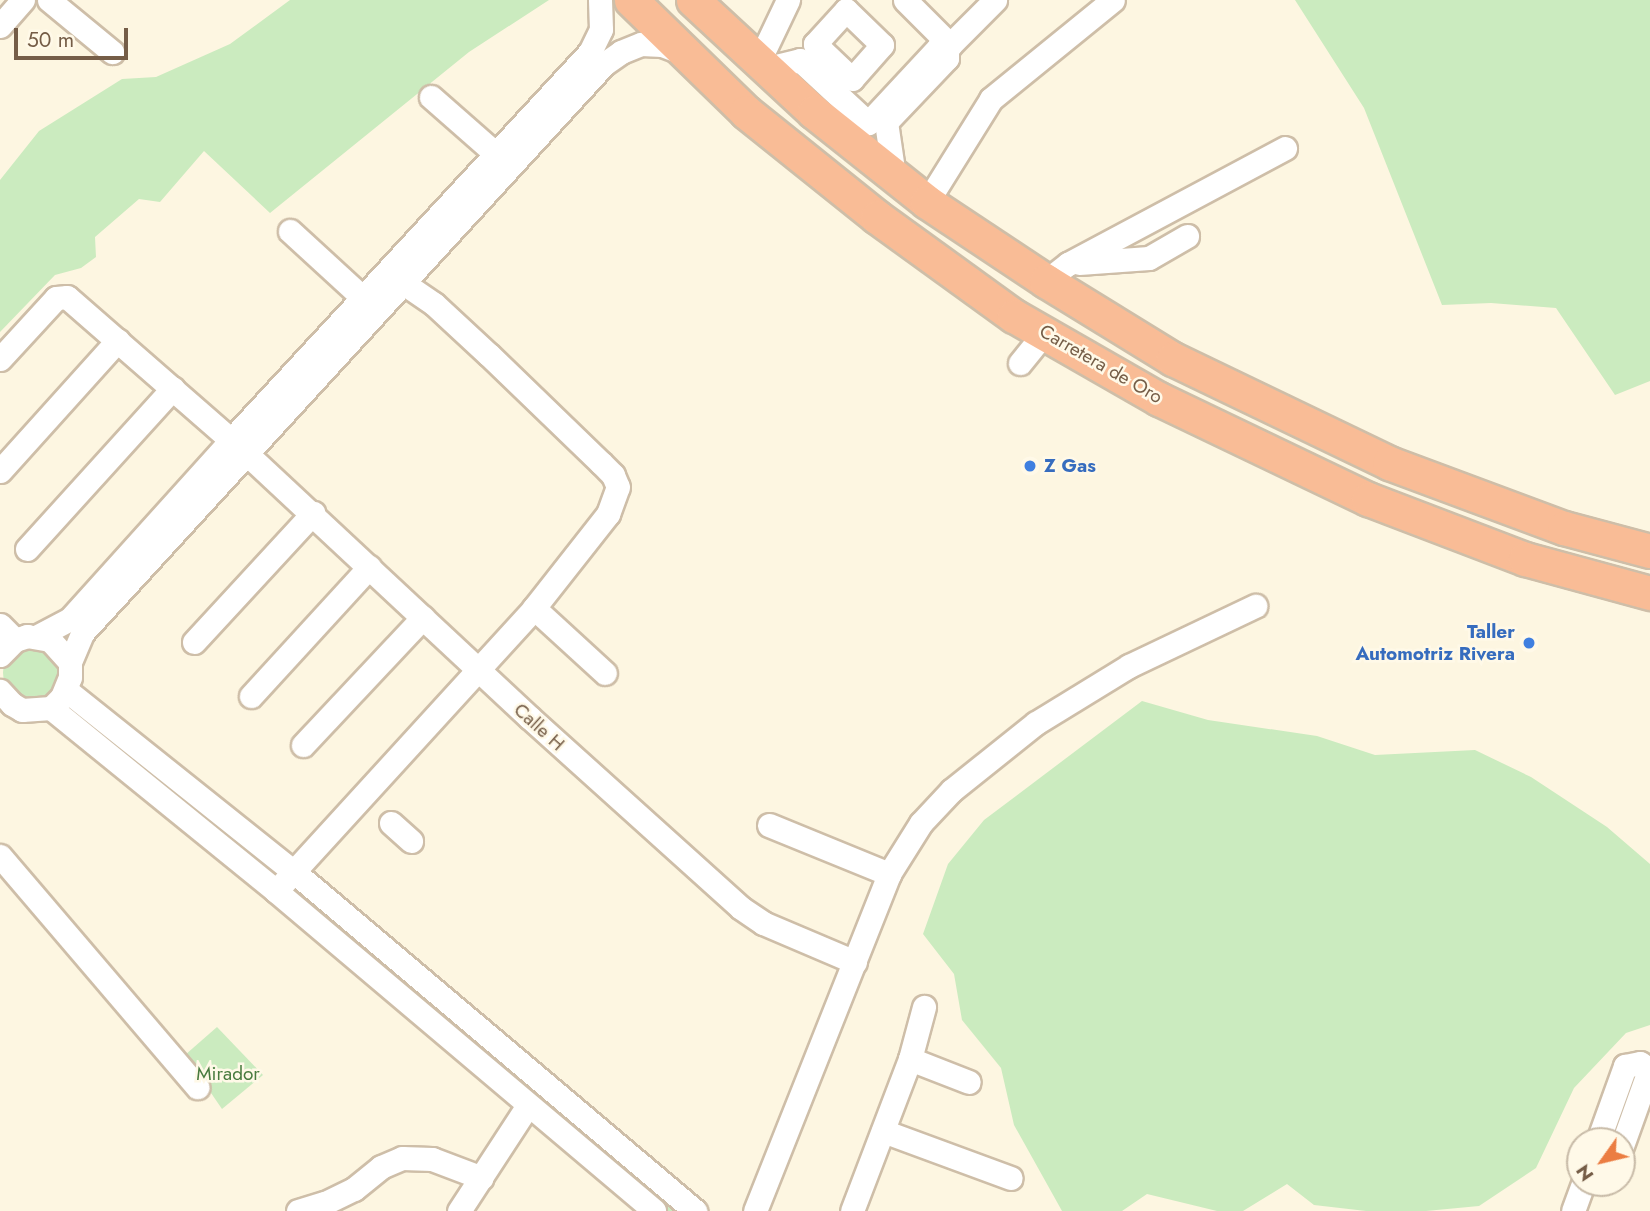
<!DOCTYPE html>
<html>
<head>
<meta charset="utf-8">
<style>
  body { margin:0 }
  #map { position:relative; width:1650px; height:1211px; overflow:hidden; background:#fdf6e1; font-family:Jost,sans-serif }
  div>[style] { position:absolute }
  .green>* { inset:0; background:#cbebbf }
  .round { border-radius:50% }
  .roads { filter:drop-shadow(2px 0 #cebea8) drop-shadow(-2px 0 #cebea8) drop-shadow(0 2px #cebea8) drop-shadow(0 -2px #cebea8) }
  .minor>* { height:23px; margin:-11.5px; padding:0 11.5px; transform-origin:11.5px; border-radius:11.5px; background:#fff }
  .highway>* { height:33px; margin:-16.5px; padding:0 16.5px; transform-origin:16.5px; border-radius:16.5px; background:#f9bc96 }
  .dots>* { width:19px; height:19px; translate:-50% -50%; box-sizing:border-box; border:4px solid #fff9e8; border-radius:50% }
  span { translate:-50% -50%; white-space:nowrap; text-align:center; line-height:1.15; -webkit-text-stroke:5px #fff9e8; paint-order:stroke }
  .street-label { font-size:19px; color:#755d47 }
  .shop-label { font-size:19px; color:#366cbe; font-weight:700 }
  .left { translate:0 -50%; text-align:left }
  .right { translate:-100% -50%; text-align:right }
  .park-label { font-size:19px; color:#497b3f }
  .north { position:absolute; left:1566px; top:1127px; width:70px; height:70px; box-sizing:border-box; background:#fff9e8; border:2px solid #c8bba8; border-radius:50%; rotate:236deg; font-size:19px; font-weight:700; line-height:28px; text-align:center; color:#755d47 }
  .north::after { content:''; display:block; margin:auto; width:24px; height:32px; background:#eb7d42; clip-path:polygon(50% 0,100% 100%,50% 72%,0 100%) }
  .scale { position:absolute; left:14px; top:28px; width:114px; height:32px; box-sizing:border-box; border:4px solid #755d47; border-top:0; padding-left:9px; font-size:21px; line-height:24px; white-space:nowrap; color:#755d47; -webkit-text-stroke:5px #fff9e8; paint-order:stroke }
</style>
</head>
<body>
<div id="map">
  <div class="green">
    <div style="clip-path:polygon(290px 0,549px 0,469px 52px,270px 213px,204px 151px,160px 202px,139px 199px,95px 237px,96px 257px,81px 268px,55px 275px,0 332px,0 180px,39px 131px,122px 79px,156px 77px,230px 44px)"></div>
    <div style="clip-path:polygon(1295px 0,1650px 0,1650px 381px,1615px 395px,1556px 308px,1491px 303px,1442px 305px,1364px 108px)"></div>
    <div class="round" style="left:3px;top:645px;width:56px;height:56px"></div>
    <div style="clip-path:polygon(1142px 701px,1208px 720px,1317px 736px,1375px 755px,1475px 750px,1531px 777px,1607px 827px,1650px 864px,1650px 1025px,1626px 1033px,1574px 1088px,1536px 1168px,1479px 1206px,1426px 1211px,1366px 1211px,1314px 1205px,1287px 1184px,1243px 1211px,1217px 1211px,1147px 1194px,1122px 1211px,1062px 1211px,1014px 1125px,1001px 1068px,962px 1020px,954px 974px,923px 934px,948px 864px,984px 820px)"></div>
    <div style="clip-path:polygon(65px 702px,258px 856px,256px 859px,253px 860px,61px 706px)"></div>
    <div style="clip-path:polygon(303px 892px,683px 1211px,666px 1211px,301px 903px,298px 895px)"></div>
    <div style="clip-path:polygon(217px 1027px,263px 1075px,222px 1109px,185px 1055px)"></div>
  </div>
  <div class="roads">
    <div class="minor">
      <div style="left:49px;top:0;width:82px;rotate:39.5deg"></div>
      <div style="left:905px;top:0;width:64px;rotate:45deg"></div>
      <div style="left:846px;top:10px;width:50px;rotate:44.2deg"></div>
      <div style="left:882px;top:45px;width:45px;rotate:131.4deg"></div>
      <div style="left:852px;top:79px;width:51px;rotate:-136.6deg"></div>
      <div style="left:815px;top:44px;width:46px;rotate:-47.6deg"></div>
      <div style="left:0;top:26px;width:35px;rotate:-49deg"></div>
      <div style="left:947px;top:48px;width:68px;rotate:-45deg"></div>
      <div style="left:758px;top:63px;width:70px;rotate:-64.5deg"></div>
      <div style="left:764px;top:69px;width:37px;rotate:-14deg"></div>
      <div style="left:800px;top:60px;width:93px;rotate:42.8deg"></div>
      <div style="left:431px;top:97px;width:88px;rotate:41.3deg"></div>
      <div style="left:838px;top:132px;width:31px;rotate:-17deg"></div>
      <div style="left:868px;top:123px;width:103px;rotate:-47deg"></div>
      <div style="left:938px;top:48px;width:9px"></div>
      <div style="left:947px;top:48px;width:10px;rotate:90deg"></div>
      <div style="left:947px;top:58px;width:88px;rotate:133.6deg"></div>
      <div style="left:886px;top:122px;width:55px;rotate:81.6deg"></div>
      <div style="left:927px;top:202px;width:121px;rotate:-58.1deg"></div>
      <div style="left:991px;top:99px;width:157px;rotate:-39.1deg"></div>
      <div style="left:290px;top:231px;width:99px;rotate:42.5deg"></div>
      <div style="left:1079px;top:263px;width:70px;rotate:-4.1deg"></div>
      <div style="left:1149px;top:258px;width:44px;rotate:-30.1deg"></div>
      <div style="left:1046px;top:281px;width:28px;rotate:-38deg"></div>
      <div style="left:1068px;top:264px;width:246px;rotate:-28.1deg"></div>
      <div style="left:0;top:359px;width:83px;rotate:-47.4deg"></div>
      <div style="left:56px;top:298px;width:11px;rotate:-5deg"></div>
      <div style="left:67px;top:297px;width:240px;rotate:41.1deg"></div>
      <div style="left:248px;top:455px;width:384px;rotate:43deg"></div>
      <div style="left:529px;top:717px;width:285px;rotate:42deg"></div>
      <div style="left:741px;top:908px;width:27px;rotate:34deg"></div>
      <div style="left:763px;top:923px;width:100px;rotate:23deg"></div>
      <div style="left:1020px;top:363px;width:40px;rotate:-51deg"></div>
      <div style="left:0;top:471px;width:176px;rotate:-48deg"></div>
      <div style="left:27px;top:549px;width:217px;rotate:-47.8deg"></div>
      <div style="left:534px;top:608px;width:96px;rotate:42.5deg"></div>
      <div style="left:0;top:625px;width:21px;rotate:45deg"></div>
      <div style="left:38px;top:636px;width:36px;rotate:-28deg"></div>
      <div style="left:70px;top:619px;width:241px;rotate:-48deg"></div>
      <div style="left:231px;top:440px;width:529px;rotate:-47.22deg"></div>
      <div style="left:590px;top:52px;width:25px;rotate:-64deg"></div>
      <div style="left:601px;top:29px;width:29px;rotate:-92deg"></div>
      <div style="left:194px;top:642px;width:176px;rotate:-47.3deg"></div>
      <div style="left:0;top:655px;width:21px;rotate:-45deg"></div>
      <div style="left:15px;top:640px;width:13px;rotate:-18deg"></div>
      <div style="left:27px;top:636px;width:23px;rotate:10deg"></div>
      <div style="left:50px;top:640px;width:30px;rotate:48deg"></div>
      <div style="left:70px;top:662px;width:15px;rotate:90deg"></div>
      <div style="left:70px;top:677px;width:22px;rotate:112deg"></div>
      <div style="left:62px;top:697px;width:16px;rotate:135deg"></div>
      <div style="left:51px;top:708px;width:29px;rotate:176deg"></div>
      <div style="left:22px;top:710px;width:12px;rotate:-149deg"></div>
      <div style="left:12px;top:704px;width:18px;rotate:-133deg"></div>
      <div style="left:70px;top:662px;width:33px;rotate:-67deg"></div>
      <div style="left:83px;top:632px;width:771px;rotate:-47.47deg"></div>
      <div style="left:604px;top:64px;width:21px;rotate:-35deg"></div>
      <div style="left:621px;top:52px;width:22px;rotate:-22deg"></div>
      <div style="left:641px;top:44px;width:21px;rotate:3deg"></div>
      <div style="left:662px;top:45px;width:22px;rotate:21deg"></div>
      <div style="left:66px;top:690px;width:290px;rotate:38.6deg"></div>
      <div style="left:293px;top:871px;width:527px;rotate:40.22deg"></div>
      <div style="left:251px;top:696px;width:175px;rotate:-47.5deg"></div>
      <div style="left:51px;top:708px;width:290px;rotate:39.1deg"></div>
      <div style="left:276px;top:891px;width:495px;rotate:40.2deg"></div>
      <div style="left:303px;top:745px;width:175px;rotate:-46.8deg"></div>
      <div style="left:391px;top:823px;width:27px;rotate:42deg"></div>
      <div style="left:769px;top:825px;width:130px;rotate:22.2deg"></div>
      <div style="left:0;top:856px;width:304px;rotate:49.5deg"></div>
      <div style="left:276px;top:891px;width:383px;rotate:-47.6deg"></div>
      <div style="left:534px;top:608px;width:120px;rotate:-51.8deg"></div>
      <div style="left:608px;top:514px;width:29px;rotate:-70deg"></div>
      <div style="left:618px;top:487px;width:13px;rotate:-113deg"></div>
      <div style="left:613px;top:475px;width:17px;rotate:-135deg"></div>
      <div style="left:601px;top:463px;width:156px;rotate:-136deg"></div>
      <div style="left:489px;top:355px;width:75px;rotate:-137.2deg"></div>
      <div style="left:434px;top:304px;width:50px;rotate:-145.7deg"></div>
      <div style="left:910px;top:1059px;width:63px;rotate:21.3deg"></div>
      <div style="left:883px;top:1131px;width:136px;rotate:20.2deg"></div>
      <div style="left:1598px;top:1141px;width:80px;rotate:-70.2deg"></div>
      <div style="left:1625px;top:1066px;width:15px;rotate:-11deg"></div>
      <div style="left:1640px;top:1063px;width:7px;rotate:34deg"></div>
      <div style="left:1646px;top:1067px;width:9px;rotate:84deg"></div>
      <div style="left:1647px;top:1076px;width:74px;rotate:109.7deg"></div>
      <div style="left:298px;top:1211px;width:28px;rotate:-17deg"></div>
      <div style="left:325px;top:1203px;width:32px;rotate:-26deg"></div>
      <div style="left:354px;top:1189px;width:35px;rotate:-39deg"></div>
      <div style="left:381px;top:1167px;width:23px;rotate:-23deg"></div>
      <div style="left:402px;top:1158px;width:30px;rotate:2deg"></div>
      <div style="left:432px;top:1159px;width:53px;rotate:20.8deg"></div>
      <div style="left:459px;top:1211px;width:126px;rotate:-56.9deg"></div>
      <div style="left:755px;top:1211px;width:363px;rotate:-68.3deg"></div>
      <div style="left:889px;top:874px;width:60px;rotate:-57.9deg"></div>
      <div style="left:921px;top:823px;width:45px;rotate:-46.8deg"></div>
      <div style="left:952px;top:790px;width:107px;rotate:-38.6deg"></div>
      <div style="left:1036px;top:723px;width:109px;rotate:-31.5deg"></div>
      <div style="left:1129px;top:666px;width:140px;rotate:-25.5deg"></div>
      <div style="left:852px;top:1211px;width:163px;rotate:-69.1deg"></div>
      <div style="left:910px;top:1059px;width:54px;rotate:-74.9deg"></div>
      <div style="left:1573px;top:1211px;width:30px;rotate:-70deg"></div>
    </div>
    <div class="highway">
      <div style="left:631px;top:0;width:161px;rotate:44.2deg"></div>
      <div style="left:746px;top:112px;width:168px;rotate:38.7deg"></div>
      <div style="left:877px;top:217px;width:169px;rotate:35.9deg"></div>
      <div style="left:1014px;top:316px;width:167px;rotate:29.8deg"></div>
      <div style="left:1159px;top:399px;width:232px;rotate:25.6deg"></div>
      <div style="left:1368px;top:499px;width:168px;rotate:20.9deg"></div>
      <div style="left:1525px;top:559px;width:130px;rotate:15.2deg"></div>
      <div style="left:693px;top:0;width:165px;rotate:42.8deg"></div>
      <div style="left:814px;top:112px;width:144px;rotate:38.5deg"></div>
      <div style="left:927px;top:202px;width:143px;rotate:33.6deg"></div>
      <div style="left:1046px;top:281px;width:149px;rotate:31.6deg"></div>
      <div style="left:1173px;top:359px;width:240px;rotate:25.7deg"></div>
      <div style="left:1389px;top:463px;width:187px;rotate:20.4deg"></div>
      <div style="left:1564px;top:528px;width:89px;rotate:15deg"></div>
    </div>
  </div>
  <div class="dots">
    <div style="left:1030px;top:466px;background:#3f7fe0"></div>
    <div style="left:1529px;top:643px;background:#3f7fe0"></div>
  </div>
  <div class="street-label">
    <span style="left:1101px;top:364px;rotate:30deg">Carretera de Oro</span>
    <span style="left:539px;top:727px;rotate:42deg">Calle H</span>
  </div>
  <div class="shop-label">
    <span class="left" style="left:1044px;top:466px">Z Gas</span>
    <span class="right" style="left:1515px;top:643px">Taller<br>Automotriz Rivera</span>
  </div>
  <div class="park-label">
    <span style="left:228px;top:1074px">Mirador</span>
  </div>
  <div class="north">N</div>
  <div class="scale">50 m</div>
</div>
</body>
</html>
